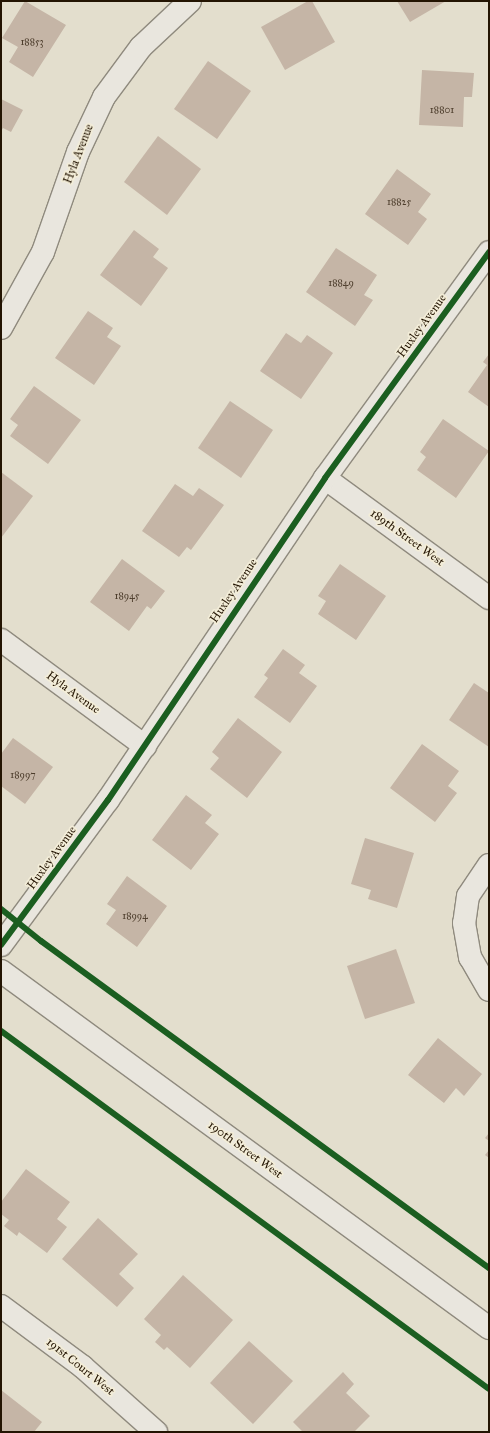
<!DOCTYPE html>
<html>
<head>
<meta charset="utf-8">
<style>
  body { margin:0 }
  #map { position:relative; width:490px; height:1433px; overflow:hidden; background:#e3decd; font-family:"IM FELL Great Primer",serif }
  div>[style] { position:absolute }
  .building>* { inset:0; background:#c5b5a6 }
  .roads { filter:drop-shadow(1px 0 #8f8a7e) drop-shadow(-1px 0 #8f8a7e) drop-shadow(0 1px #8f8a7e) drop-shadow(0 -1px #8f8a7e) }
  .minor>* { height:22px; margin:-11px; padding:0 11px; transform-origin:11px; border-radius:11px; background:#e9e6de }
  .cycleway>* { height:6px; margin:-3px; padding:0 3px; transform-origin:3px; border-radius:3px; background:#1b5e20 }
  span { translate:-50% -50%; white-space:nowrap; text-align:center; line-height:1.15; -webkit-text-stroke:3.5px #f3edd8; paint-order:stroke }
  .number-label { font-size:10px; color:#4c3c2b }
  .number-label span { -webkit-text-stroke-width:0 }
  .street-label { font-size:12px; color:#231402 }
  .frame { position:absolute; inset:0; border:2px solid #231402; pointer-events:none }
</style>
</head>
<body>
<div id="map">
  <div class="building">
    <div style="clip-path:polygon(25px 1px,66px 25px,33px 77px,9px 62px,18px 47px,2px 38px)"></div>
    <div style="clip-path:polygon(308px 1px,312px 1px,335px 42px,285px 70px,261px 27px)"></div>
    <div style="clip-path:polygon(397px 1px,446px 1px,410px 22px)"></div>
    <div style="clip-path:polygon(208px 61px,251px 91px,217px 139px,174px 109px)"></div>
    <div style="clip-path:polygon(422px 70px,474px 73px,472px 97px,464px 97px,463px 127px,419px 125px)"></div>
    <div style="clip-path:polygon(1px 99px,23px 110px,11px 132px,3px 128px,1px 131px)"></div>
    <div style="clip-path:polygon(158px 136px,201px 169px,167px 215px,124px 182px)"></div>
    <div style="clip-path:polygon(397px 169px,431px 194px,418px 212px,427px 219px,408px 245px,365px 214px)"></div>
    <div style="clip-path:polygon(134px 230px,159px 249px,153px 257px,168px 268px,141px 306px,100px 275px)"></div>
    <div style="clip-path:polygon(336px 248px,377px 275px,364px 295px,373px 300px,355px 326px,306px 292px)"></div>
    <div style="clip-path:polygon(88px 311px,113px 328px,107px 337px,121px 346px,94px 385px,55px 358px)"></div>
    <div style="clip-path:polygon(286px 333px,301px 343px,307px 335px,333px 353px,301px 399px,260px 371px)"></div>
    <div style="clip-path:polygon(489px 354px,489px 407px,468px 392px,487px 365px,483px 362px)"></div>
    <div style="clip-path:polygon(34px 386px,81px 420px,48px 464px,10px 436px,18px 425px,10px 419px)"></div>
    <div style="clip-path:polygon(230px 401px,273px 430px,241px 478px,198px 448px)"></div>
    <div style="clip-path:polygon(443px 419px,489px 451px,456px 498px,417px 470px,426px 457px,420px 452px)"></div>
    <div style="clip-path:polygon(1px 472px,33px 496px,1px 538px)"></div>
    <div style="clip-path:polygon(175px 484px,193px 496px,199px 488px,224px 505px,191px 550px,187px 547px,179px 557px,142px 531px)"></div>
    <div style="clip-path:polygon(122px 559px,165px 591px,151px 609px,147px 606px,129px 631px,90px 602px)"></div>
    <div style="clip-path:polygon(340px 564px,386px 596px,356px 640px,318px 614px,326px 601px,318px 596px)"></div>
    <div style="clip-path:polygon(283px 649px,305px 665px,299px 673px,317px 686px,290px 723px,254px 697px,268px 678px,264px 675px)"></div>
    <div style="clip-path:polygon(474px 683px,489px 693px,489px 747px,449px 720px)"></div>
    <div style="clip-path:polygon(238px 718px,282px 752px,247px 798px,210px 769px,219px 758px,212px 752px)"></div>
    <div style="clip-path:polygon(13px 738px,53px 767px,25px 804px,1px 786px,1px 754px)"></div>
    <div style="clip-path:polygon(422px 744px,459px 771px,448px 786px,457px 793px,435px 822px,390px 788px)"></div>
    <div style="clip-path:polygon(186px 795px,212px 815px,205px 823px,219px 834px,191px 870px,152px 840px)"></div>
    <div style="clip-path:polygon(365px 838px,414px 853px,397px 908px,368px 899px,371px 890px,351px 884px)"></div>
    <div style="clip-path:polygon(127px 876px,167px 906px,137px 947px,106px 924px,116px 910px,107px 904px)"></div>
    <div style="clip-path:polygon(396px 949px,415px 1003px,365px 1019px,347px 966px)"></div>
    <div style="clip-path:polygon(438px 1038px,482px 1074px,464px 1096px,456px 1088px,444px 1103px,408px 1075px)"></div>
    <div style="clip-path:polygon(489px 1133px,489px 1141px,485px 1138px)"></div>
    <div style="clip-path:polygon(489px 1150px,489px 1158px,485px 1155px)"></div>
    <div style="clip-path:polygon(26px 1169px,70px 1202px,57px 1219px,67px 1227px,47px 1253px,19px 1232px,17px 1236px,4px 1226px,9px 1220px,1px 1214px,1px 1202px)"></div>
    <div style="clip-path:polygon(98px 1218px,138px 1254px,119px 1274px,134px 1288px,117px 1307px,62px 1259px)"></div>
    <div style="clip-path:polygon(183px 1275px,233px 1320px,190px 1368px,167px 1347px,164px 1350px,155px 1342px,161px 1335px,144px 1319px)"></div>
    <div style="clip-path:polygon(249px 1341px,293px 1381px,253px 1424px,210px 1383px)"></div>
    <div style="clip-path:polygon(343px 1372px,354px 1384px,346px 1393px,370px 1416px,354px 1432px,303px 1432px,293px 1422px)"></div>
    <div style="clip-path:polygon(1px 1390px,42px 1422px,34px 1432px,1px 1432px)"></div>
  </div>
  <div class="roads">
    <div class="minor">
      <div style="left:1px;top:328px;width:87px;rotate:-61.1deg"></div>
      <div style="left:43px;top:252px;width:106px;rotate:-70.7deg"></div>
      <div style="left:78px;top:152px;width:61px;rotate:-64.7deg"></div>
      <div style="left:104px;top:97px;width:62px;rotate:-53.5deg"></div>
      <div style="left:141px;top:47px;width:67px;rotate:-43.2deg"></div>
      <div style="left:325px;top:478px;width:203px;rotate:36.2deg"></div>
      <div style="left:1px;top:640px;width:179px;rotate:36.4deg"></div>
      <div style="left:489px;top:865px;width:37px;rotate:124deg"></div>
      <div style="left:468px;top:896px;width:27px;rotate:98deg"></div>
      <div style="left:464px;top:923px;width:35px;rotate:80deg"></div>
      <div style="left:470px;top:957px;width:38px;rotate:60deg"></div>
      <div style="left:1px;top:945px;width:180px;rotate:-53.6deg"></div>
      <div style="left:108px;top:800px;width:388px;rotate:-56deg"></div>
      <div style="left:325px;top:478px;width:279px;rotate:-54deg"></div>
      <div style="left:1px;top:971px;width:605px;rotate:36.19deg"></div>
      <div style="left:1px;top:1306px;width:102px;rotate:36.6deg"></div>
      <div style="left:83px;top:1367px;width:98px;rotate:41.7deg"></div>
    </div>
  </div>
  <div class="cycleway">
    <div style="left:1px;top:909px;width:51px;rotate:38.7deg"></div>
    <div style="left:41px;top:941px;width:555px;rotate:36.13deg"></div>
    <div style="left:1px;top:945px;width:180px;rotate:-53.6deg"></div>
    <div style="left:108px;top:800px;width:388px;rotate:-56deg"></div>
    <div style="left:325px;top:478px;width:279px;rotate:-54deg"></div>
    <div style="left:1px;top:1031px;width:605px;rotate:36.26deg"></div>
  </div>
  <div class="number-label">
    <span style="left:32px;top:43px">18853</span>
    <span style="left:442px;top:111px">18801</span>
    <span style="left:399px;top:203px">18825</span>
    <span style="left:341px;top:284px">18849</span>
    <span style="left:127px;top:597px">18945</span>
    <span style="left:23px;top:776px">18997</span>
    <span style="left:135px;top:917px">18994</span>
  </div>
  <div class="street-label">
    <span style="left:79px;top:154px;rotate:-69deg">Hyla Avenue</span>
    <span style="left:422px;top:326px;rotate:-54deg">Huxley Avenue</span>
    <span style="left:407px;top:538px;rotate:36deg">189th Street West</span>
    <span style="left:234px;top:591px;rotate:-56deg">Huxley Avenue</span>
    <span style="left:73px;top:693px;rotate:36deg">Hyla Avenue</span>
    <span style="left:52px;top:858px;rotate:-54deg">Huxley Avenue</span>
    <span style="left:245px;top:1150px;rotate:36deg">190th Street West</span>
    <span style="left:80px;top:1367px;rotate:39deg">191st Court West</span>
  </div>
  <div class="frame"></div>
</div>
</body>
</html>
